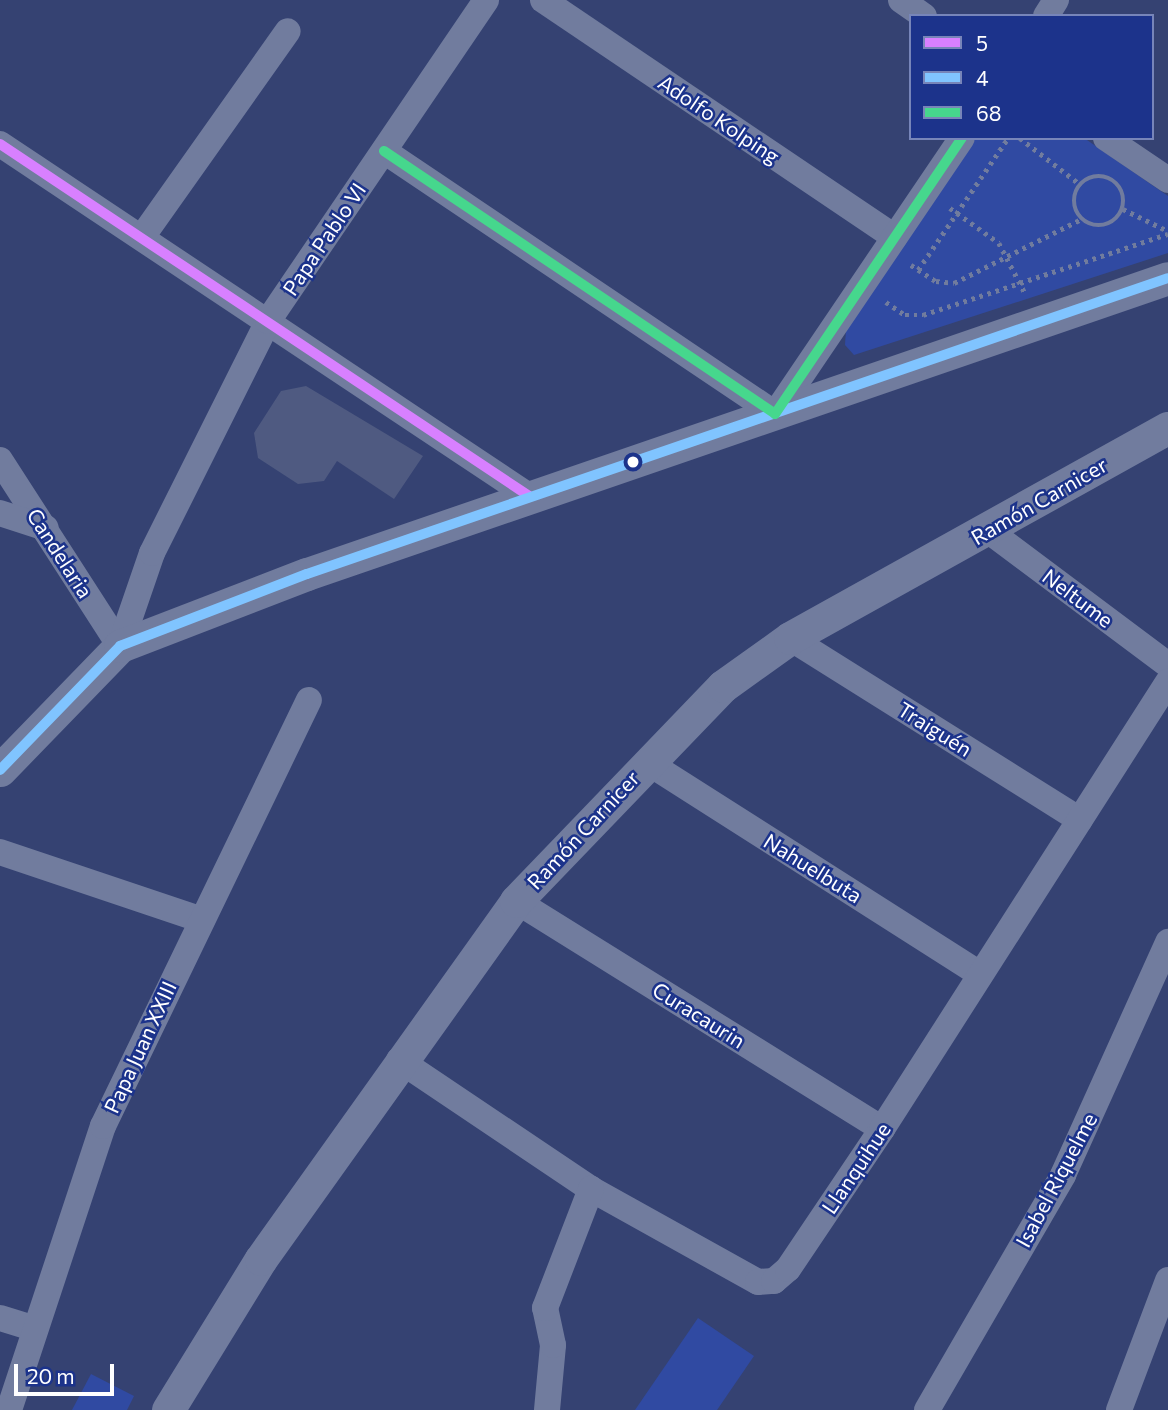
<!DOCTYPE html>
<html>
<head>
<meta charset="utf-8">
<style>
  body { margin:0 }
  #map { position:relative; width:1168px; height:1410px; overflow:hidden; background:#354272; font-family:Commissioner,sans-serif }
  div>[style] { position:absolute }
  .green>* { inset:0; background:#304aa2 }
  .building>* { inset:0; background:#4f5a81 }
  .path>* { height:4.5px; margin-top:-2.25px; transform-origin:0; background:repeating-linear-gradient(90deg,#717c9e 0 3.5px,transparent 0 8.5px) }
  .path>.ring { margin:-2.25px; padding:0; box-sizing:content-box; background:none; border:4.5px solid #717c9e; border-radius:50% }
  .minor>* { height:26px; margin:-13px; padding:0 13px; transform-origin:13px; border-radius:13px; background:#717c9e }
  .tertiary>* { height:33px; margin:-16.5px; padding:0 16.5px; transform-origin:16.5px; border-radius:16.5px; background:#717c9e }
  .bus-1>* { height:10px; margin:-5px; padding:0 5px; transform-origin:5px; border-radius:5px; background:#d880ff }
  .bus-2>* { height:10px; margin:-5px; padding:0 5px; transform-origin:5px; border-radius:5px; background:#80c4ff }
  .bus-3>* { height:10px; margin:-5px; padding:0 5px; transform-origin:5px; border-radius:5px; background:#46d78d }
  .dots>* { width:19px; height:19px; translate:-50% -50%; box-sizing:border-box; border:4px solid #1c338b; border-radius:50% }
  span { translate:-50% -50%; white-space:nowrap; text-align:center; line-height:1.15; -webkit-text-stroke:5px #1c338b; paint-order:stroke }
  .street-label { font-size:21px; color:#fff }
  .legend { position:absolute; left:909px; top:14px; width:245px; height:126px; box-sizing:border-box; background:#1c338b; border:2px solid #7785b9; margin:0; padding:9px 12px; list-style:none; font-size:21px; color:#fff }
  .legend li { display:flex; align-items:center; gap:14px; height:35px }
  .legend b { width:35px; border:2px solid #7785b9 }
  .scale { position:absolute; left:14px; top:1364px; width:100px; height:32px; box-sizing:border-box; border:4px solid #fff; border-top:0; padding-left:9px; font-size:21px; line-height:24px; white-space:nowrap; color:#fff; -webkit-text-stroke:5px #1c338b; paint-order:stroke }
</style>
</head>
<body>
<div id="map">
  <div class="green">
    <div style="clip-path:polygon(974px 138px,1084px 138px,1168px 196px,1168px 253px,854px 355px,845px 345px,846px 330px)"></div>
    <div style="clip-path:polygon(698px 1318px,754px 1356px,717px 1410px,635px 1410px)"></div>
    <div style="clip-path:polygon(91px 1374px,134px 1396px,127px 1410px,72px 1410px)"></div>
  </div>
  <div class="building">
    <div style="clip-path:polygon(306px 386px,423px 456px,394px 499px,337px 461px,324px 481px,298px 484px,258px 458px,254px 433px,281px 391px)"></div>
  </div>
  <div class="path">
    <div style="left:1020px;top:138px;width:77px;rotate:37.6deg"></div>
    <div class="ring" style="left:1074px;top:176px;width:45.5px;height:45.5px"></div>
    <div style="left:950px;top:208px;width:60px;rotate:35.5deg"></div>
    <div style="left:999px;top:243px;width:56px;rotate:62.5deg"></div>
    <div style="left:1123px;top:209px;width:50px;rotate:26.1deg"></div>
    <div style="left:911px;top:265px;width:30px;rotate:33deg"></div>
    <div style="left:936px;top:281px;width:18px;rotate:6deg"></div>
    <div style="left:954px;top:283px;width:142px;rotate:-26.7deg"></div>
    <div style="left:918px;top:270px;width:160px;rotate:-55.7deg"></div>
    <div style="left:886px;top:302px;width:23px;rotate:34deg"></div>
    <div style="left:905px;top:315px;width:18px"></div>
    <div style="left:923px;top:315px;width:258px;rotate:-18.3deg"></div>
  </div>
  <div class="minor">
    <div style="left:543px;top:0;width:424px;rotate:34deg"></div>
    <div style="left:901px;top:0;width:28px;rotate:35deg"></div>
    <div style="left:1046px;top:16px;width:19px;rotate:-58deg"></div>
    <div style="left:1106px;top:138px;width:75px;rotate:34.1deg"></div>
    <div style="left:0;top:144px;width:635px;rotate:33.64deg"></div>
    <div style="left:384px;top:151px;width:471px;rotate:33.9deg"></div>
    <div style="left:775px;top:414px;width:333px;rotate:-55.9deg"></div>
    <div style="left:142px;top:237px;width:252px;rotate:-54.7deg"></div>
    <div style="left:0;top:460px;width:221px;rotate:57.2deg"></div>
    <div style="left:0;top:513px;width:48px;rotate:18.1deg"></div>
    <div style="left:989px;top:531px;width:224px;rotate:36.8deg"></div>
    <div style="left:790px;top:638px;width:342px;rotate:32.1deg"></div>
    <div style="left:120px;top:646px;width:98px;rotate:-71deg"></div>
    <div style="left:152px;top:553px;width:259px;rotate:-63.4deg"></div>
    <div style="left:268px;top:321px;width:388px;rotate:-55.8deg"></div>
    <div style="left:647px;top:762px;width:395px;rotate:32.5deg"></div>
    <div style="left:0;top:852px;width:213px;rotate:18.6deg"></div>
    <div style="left:516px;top:901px;width:431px;rotate:31.9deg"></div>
    <div style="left:399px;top:1060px;width:231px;rotate:33.9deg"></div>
    <div style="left:591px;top:1189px;width:191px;rotate:29.1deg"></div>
    <div style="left:758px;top:1282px;width:16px;rotate:-4deg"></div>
    <div style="left:774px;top:1281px;width:18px;rotate:-41deg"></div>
    <div style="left:788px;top:1269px;width:169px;rotate:-56.1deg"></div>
    <div style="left:882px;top:1129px;width:531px;rotate:-57.39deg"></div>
    <div style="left:0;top:1318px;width:37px;rotate:17deg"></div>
    <div style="left:9px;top:1410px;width:299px;rotate:-71.7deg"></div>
    <div style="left:103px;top:1126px;width:473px;rotate:-64.2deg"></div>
    <div style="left:547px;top:1410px;width:65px;rotate:-84.7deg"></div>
    <div style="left:553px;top:1345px;width:38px;rotate:-102deg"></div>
    <div style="left:545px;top:1308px;width:128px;rotate:-68.9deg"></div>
    <div style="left:927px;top:1410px;width:272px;rotate:-59.9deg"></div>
    <div style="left:1063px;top:1175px;width:256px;rotate:-65.7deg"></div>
    <div style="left:1119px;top:1410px;width:139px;rotate:-69.3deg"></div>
  </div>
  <div class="tertiary">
    <div style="left:0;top:770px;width:173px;rotate:-45.9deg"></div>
    <div style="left:120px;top:646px;width:200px;rotate:-21.1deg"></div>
    <div style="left:307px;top:574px;width:910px;rotate:-18.97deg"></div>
    <div style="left:168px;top:1410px;width:177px;rotate:-58.4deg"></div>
    <div style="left:261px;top:1259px;width:440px;rotate:-54.5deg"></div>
    <div style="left:516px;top:901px;width:298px;rotate:-46.1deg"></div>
    <div style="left:723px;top:686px;width:82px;rotate:-35.6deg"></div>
    <div style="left:790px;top:638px;width:432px;rotate:-29.1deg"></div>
  </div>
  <div class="bus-1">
    <div style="left:0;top:144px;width:635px;rotate:33.64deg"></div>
  </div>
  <div class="bus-2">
    <div style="left:0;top:770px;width:173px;rotate:-45.9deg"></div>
    <div style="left:120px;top:646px;width:200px;rotate:-21.1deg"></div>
    <div style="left:307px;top:574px;width:910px;rotate:-18.97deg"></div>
  </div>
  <div class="bus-3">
    <div style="left:384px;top:151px;width:471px;rotate:33.9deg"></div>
    <div style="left:775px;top:414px;width:333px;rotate:-55.9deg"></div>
  </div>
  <div class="dots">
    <div style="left:633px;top:462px;background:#fff"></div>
  </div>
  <div class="street-label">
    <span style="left:719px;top:119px;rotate:34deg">Adolfo Kolping</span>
    <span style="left:324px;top:239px;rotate:-56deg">Papa Pablo VI</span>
    <span style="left:1039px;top:501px;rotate:-30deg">Ramón Carnicer</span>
    <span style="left:60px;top:553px;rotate:57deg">Candelaria</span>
    <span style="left:1078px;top:598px;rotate:37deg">Neltume</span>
    <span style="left:935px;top:729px;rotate:32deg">Traiguén</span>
    <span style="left:583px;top:830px;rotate:-47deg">Ramón Carnicer</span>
    <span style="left:813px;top:868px;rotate:32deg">Nahuelbuta</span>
    <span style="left:699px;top:1015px;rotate:32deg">Curacaurin</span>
    <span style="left:140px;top:1047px;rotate:-65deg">Papa Juan XXIII</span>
    <span style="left:856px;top:1168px;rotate:-56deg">Llanquihue</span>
    <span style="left:1056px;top:1180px;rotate:-62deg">Isabel Riquelme</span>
  </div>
  <ul class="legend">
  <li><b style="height:9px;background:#d880ff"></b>5</li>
  <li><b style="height:9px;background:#80c4ff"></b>4</li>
  <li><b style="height:9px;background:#46d78d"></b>68</li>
  </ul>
  <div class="scale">20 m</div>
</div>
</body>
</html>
